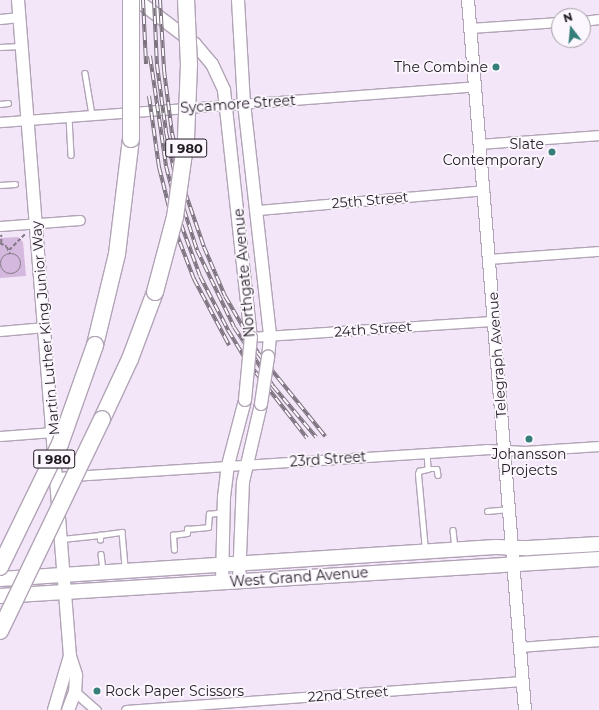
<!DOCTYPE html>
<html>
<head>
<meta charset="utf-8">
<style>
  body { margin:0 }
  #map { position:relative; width:599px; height:710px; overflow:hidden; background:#f4e6f9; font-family:Montserrat,sans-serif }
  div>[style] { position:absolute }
  .green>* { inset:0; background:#d4b8dd }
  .path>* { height:1.5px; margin-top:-0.75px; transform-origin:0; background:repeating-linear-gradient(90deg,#857b88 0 4px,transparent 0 6px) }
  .path>.ring { margin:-0.75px; padding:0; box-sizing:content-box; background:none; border:1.5px solid #857b88; border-radius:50% }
  .roads { filter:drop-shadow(1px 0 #b1a4b6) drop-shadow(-1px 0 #b1a4b6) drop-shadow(0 1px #b1a4b6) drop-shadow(0 -1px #b1a4b6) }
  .lane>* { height:4.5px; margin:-2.25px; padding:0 2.25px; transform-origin:2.25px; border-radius:2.25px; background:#fff }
  .street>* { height:9px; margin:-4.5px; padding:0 4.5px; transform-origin:4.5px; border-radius:4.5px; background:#fff }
  .secondary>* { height:12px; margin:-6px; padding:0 6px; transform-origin:6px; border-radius:6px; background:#fff }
  .primary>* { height:14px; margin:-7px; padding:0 7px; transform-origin:7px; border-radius:7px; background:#fff }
  .highway>* { height:16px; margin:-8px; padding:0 8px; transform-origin:8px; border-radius:8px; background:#fff }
  .rail>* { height:4px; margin-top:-2px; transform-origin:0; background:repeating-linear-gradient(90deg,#fcf7fe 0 8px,#7a717d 0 16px); box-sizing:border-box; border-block:1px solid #7a717d }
  .bridges { filter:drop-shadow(1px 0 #b1a4b6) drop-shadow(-1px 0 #b1a4b6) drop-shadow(0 1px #b1a4b6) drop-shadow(0 -1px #b1a4b6) }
  .secondary-bridge>* { height:12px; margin:-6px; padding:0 6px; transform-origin:6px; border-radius:6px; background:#fff }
  .highway-bridge>* { height:16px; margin:-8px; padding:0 8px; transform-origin:8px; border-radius:8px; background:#fff }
  .dots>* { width:11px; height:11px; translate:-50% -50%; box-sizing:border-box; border:2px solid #fcf7fe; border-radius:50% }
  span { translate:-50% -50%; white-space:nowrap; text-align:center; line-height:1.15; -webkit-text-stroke:3.5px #fcf7fe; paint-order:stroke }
  .shield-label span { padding:1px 3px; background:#fcf7fe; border:1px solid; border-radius:3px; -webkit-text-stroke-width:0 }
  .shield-label { font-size:13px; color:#211b22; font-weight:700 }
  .poi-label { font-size:14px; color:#211b22 }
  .right { translate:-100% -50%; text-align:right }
  .left { translate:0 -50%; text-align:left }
  .street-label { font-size:14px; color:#211b22 }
  .north { position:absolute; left:551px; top:8px; width:40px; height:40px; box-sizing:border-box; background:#fcf7fe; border:1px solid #a49fa6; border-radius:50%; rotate:344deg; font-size:11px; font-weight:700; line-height:16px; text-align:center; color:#211b22 }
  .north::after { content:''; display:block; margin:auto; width:14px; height:18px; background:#367e7a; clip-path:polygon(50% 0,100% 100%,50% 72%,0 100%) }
</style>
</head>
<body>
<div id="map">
  <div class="green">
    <div style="clip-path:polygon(18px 237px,23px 242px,26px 276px,0 278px,0 238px)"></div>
  </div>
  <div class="path">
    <div style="left:0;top:243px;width:8px;rotate:30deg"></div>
    <div style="left:7px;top:247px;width:8px;rotate:67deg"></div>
    <div style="left:1px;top:243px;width:8px;rotate:-90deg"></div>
    <div style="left:9px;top:250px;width:24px;rotate:-45deg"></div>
    <div class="ring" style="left:1px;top:254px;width:18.5px;height:18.5px"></div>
  </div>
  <div class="roads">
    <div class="lane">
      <div style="left:0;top:47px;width:20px;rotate:-3deg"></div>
      <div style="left:85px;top:73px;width:43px;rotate:80.5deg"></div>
      <div style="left:0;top:104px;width:8px;rotate:-7deg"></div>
      <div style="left:69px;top:117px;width:38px;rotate:87deg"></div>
      <div style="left:0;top:185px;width:15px;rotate:-4deg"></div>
      <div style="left:427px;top:453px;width:16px;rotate:86deg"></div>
      <div style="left:428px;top:469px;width:9px"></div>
      <div style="left:437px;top:469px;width:6px;rotate:81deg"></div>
      <div style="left:487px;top:511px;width:21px;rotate:-5deg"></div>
      <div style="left:453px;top:530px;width:18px;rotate:84deg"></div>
      <div style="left:62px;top:539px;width:38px;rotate:-6deg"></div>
      <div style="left:100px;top:540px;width:5px;rotate:-90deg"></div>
      <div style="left:100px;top:535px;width:22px;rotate:-8deg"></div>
      <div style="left:122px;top:532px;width:37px;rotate:85deg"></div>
      <div style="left:174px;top:550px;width:15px;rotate:-94deg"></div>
      <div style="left:173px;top:535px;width:14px;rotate:-8deg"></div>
      <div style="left:187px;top:533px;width:4px;rotate:-90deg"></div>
      <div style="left:187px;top:529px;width:21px;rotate:-5deg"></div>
      <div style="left:208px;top:527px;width:13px;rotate:-86deg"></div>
      <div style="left:209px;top:514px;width:14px;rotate:-8deg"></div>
      <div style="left:425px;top:550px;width:76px;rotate:-95.3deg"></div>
      <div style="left:418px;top:474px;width:3px;rotate:-72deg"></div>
      <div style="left:419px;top:471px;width:9px;rotate:-13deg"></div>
      <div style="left:101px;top:554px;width:16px;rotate:83deg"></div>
    </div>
    <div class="street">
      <div style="left:0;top:19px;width:19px;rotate:-6deg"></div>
      <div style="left:583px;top:21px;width:16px;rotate:-7deg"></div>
      <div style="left:470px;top:28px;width:89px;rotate:-3.9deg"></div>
      <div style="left:0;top:122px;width:476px;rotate:-4.3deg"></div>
      <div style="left:480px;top:144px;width:119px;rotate:-4.3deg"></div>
      <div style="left:257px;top:210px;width:228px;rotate:-5deg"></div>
      <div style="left:0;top:226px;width:80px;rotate:-4.3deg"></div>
      <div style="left:489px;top:259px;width:110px;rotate:-4.2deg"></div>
      <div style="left:0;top:331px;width:45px;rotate:-5.1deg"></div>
      <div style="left:251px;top:337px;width:244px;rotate:-3.8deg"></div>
      <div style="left:0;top:436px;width:53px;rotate:-4.3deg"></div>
      <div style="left:57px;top:477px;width:430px;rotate:-3.7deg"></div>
      <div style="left:486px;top:449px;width:39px;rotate:3deg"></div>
      <div style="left:525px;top:451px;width:74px;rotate:-3.9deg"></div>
      <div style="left:520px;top:647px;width:79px;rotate:-4.3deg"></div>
      <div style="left:75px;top:692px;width:28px;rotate:41deg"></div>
      <div style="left:126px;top:710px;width:397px;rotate:-4.2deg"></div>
    </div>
    <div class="secondary">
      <div style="left:18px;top:0;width:658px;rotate:85.47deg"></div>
      <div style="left:70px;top:656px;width:20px;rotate:72deg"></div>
      <div style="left:76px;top:675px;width:17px;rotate:93deg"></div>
      <div style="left:75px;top:692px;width:19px;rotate:111deg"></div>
      <div style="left:137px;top:0;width:73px;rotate:37.2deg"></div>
      <div style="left:195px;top:44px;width:26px;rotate:50deg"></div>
      <div style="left:212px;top:64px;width:29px;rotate:65deg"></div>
      <div style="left:224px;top:90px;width:248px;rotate:83.8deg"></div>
      <div style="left:238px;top:0;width:103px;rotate:86.7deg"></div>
      <div style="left:244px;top:103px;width:234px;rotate:83.6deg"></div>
      <div style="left:270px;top:336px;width:21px;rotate:95deg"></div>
      <div style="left:468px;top:0;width:712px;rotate:85.41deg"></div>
      <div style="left:239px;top:581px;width:99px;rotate:-87.7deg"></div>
      <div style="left:243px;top:482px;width:80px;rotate:-77deg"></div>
      <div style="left:222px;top:582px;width:85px;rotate:-88.7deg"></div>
      <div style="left:224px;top:497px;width:32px;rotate:-83deg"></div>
      <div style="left:228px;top:465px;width:67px;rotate:-75.3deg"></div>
      <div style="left:54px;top:710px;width:56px;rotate:-73.5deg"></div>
    </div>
    <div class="primary">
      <div style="left:0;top:579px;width:496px;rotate:-3.7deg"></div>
      <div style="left:495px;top:547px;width:33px;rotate:2deg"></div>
      <div style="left:528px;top:548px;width:71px;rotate:-3.2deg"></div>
      <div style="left:0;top:596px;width:600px;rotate:-3.53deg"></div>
    </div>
    <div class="highway">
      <div style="left:95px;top:345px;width:94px;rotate:-76.4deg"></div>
      <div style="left:117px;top:254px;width:116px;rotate:-83.1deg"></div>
      <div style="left:102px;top:419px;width:66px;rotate:-65deg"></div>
      <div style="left:130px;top:359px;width:72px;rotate:-69.5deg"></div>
    </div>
  </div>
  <div class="rail">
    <div style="left:143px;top:0;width:64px;rotate:87.3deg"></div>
    <div style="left:154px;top:0;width:65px;rotate:87.4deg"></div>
    <div style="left:157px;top:65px;width:68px;rotate:82.3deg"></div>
    <div style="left:166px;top:132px;width:63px;rotate:78.2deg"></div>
    <div style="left:179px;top:194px;width:59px;rotate:72.2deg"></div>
    <div style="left:197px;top:250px;width:85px;rotate:64.3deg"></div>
    <div style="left:234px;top:327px;width:71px;rotate:56.5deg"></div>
    <div style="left:273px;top:386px;width:67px;rotate:49.9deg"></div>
    <div style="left:160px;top:0;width:70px;rotate:86.7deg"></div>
    <div style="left:164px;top:70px;width:64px;rotate:82.8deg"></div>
    <div style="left:172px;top:133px;width:60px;rotate:77.6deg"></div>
    <div style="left:185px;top:192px;width:58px;rotate:70.9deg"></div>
    <div style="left:204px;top:247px;width:53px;rotate:66.8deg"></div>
    <div style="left:225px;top:296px;width:66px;rotate:59.9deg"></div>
    <div style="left:258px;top:353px;width:107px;rotate:51.1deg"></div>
    <div style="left:150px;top:56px;width:111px;rotate:81.7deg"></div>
    <div style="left:166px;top:166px;width:60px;rotate:75.5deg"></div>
    <div style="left:181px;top:224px;width:55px;rotate:69.9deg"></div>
    <div style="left:200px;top:276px;width:61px;rotate:62.6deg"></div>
    <div style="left:228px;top:330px;width:35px;rotate:59deg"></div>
    <div style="left:246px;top:360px;width:99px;rotate:52deg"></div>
    <div style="left:149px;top:96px;width:72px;rotate:82deg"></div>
    <div style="left:159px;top:167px;width:62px;rotate:76deg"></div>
    <div style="left:174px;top:227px;width:56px;rotate:69deg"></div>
    <div style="left:194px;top:279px;width:75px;rotate:62.1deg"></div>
  </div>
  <div class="bridges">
    <div class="secondary-bridge">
      <div style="left:245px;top:400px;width:63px;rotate:-84.6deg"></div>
      <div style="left:261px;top:404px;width:48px;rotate:-81.5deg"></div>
    </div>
    <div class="highway-bridge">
      <div style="left:131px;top:139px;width:139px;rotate:-90deg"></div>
      <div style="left:155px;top:292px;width:78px;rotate:-75.1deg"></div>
      <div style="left:175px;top:217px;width:79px;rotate:-82deg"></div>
      <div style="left:186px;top:139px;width:74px;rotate:-87.7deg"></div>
      <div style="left:189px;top:65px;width:65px;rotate:-92.6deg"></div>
      <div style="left:0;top:567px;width:137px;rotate:-64deg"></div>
      <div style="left:60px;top:444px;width:105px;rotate:-70.5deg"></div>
      <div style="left:0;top:631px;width:235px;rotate:-64.3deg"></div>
    </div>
  </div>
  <div class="dots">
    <div style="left:496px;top:67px;background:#367e7a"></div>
    <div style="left:552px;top:152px;background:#367e7a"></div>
    <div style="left:529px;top:439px;background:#367e7a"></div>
    <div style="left:97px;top:691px;background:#367e7a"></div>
  </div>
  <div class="shield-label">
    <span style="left:186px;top:148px">I 980</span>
    <span style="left:54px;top:459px">I 980</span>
  </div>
  <div class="poi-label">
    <span class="right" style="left:488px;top:67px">The Combine</span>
    <span class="right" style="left:544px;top:152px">Slate<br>Contemporary</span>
    <span style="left:529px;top:462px">Johansson<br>Projects</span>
    <span class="left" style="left:105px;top:691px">Rock Paper Scissors</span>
  </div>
  <div class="street-label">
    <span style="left:238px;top:104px;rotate:-4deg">Sycamore Street</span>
    <span style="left:370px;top:200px;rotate:-5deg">25th Street</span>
    <span style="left:244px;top:273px;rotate:-95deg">Northgate Avenue</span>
    <span style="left:45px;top:328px;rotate:-95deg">Martin Luther King Junior Way</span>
    <span style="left:373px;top:329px;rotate:-4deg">24th Street</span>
    <span style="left:497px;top:355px;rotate:-94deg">Telegraph Avenue</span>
    <span style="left:328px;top:459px;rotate:-4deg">23rd Street</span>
    <span style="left:299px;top:577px;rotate:-4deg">West Grand Avenue</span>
    <span style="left:348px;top:694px;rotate:-4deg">22nd Street</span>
  </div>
  <div class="north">N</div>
</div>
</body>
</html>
